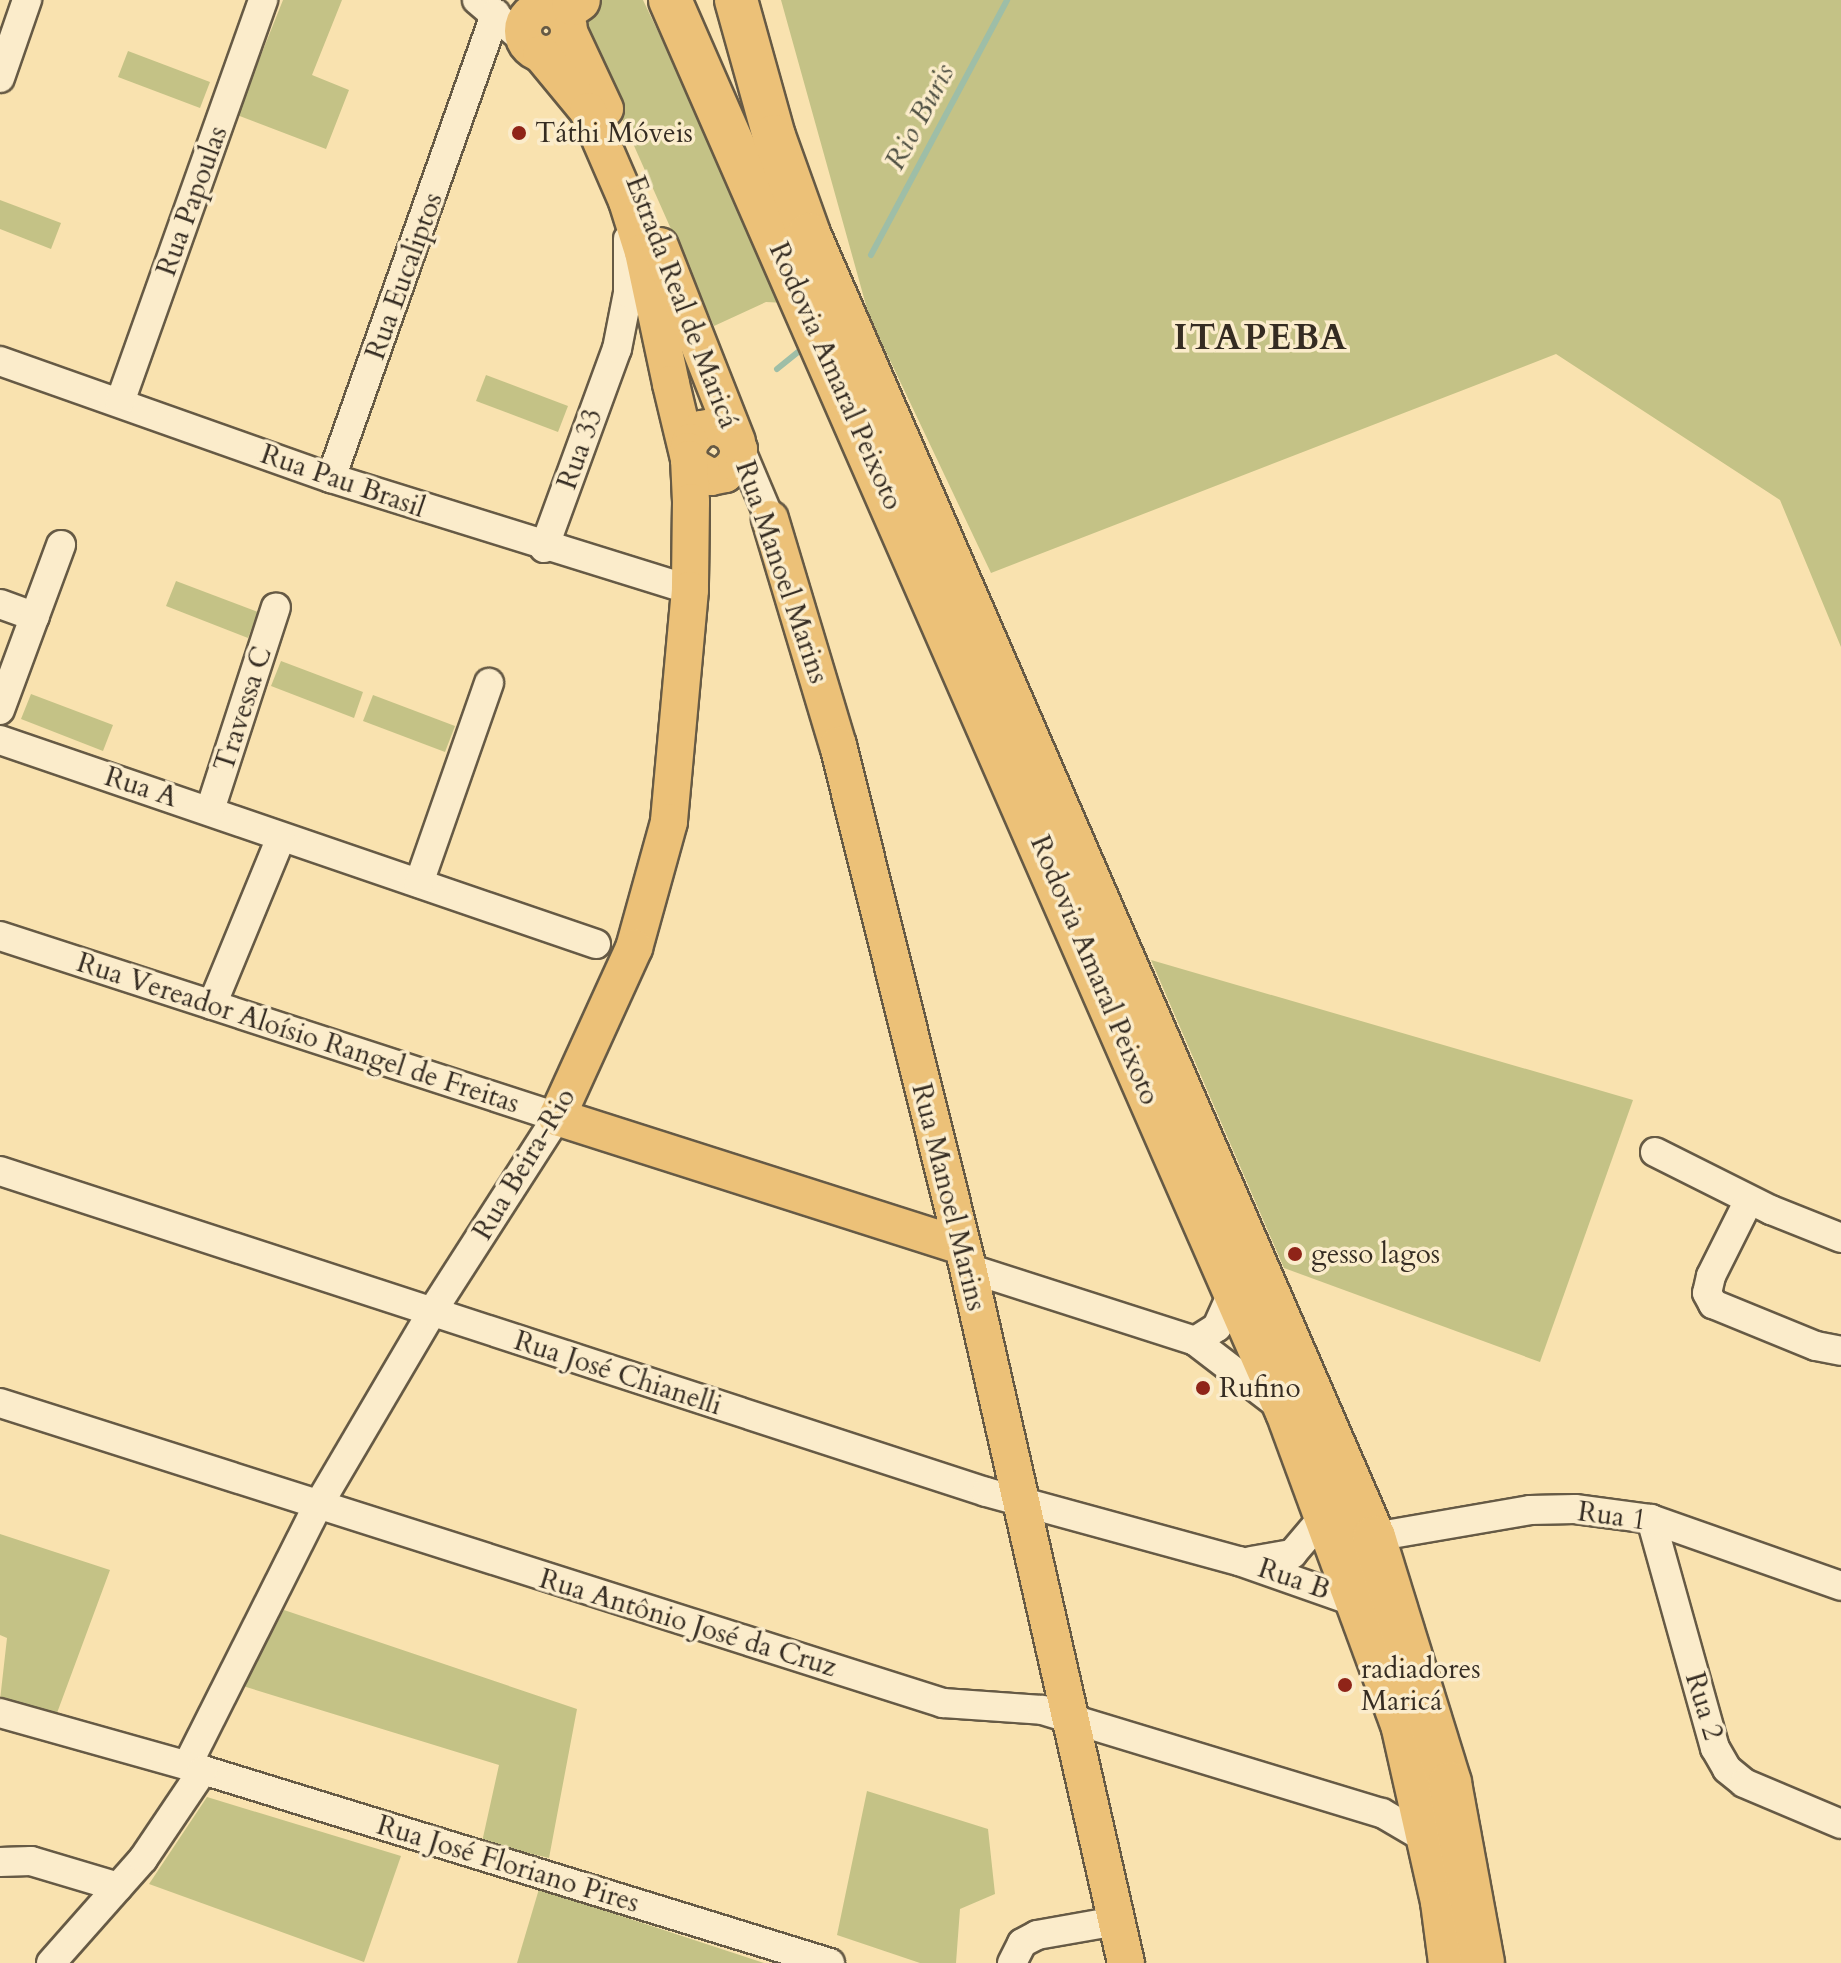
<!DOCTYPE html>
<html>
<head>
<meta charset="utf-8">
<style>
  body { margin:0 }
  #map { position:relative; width:1841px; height:1963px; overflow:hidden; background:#f9e2af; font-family:Cardo,serif }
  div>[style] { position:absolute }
  .green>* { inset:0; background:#c4c286 }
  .stream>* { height:6px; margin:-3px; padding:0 3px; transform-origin:3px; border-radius:3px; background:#9ebea7 }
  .roads { filter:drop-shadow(2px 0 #665a45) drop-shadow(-2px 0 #665a45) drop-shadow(0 2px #665a45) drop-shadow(0 -2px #665a45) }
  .minor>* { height:28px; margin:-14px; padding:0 14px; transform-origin:14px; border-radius:14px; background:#fbeccb }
  .major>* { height:36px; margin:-18px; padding:0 18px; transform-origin:18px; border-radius:18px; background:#ecc178 }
  .major>.ring { margin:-18px; padding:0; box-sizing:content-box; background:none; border:36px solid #ecc178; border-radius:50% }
  .highway>* { height:42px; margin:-21px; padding:0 21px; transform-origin:21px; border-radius:21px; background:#ecc178 }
  .dots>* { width:22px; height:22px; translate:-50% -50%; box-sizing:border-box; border:4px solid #fbeccb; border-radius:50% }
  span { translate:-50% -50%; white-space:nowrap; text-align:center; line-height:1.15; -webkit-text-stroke:7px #fbeccb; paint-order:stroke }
  .poi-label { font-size:28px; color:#352c22 }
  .left { translate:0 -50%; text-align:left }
  .street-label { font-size:28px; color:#352c22 }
  .water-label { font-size:30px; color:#4f5043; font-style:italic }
  .district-label { font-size:36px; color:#352c22; font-weight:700; letter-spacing:2px }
</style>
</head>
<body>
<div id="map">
  <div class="green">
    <div style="clip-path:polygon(283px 0,342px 0,312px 75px,349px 90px,326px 149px,237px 115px)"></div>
    <div style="clip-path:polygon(600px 0,643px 0,787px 303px,766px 302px,714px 326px,588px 42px,583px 14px)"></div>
    <div style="clip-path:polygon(781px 0,1841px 0,1841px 647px,1780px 500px,1556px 354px,991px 573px,869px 316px)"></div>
    <div style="clip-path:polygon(128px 51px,210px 82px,200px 108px,118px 77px)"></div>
    <div style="clip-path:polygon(0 200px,61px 223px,51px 249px,0 229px)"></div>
    <div style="clip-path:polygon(486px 375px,568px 406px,558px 432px,476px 401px)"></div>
    <div style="clip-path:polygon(176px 581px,258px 612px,248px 638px,166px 606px)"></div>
    <div style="clip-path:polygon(281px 661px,363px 692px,354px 718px,271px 686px)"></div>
    <div style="clip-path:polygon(31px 694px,113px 725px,103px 751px,21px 719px)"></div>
    <div style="clip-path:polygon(373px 695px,455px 726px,445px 752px,363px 721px)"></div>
    <div style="clip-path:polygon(1151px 960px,1633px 1100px,1540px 1362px,1284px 1268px)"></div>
    <div style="clip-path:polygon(0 1534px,110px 1570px,57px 1713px,0 1700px,7px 1638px,0 1635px)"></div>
    <div style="clip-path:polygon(284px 1610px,577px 1709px,549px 1858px,482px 1842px,499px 1765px,243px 1686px)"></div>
    <div style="clip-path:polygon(867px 1791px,988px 1829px,995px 1894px,960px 1909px,956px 1963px,920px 1963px,837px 1935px)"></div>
    <div style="clip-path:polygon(207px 1797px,401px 1856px,364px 1962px,149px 1884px)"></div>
    <div style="clip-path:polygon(539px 1889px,764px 1963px,517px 1963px)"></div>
  </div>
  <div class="stream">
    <div style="left:871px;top:255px;width:289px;rotate:-61.9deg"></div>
    <div style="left:777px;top:369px;width:36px;rotate:-39deg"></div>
  </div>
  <div class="roads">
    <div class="minor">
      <div style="left:477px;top:0;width:62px;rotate:40.4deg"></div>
      <div style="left:0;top:78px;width:83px;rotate:-70.9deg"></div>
      <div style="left:0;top:361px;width:351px;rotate:19.5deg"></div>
      <div style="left:331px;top:478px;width:376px;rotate:17.3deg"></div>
      <div style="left:120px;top:402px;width:427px;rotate:-70.4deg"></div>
      <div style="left:737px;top:441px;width:85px;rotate:67.1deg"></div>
      <div style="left:331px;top:478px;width:493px;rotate:-70.5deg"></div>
      <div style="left:544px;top:548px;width:212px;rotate:-69.9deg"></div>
      <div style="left:617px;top:349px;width:57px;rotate:-78.9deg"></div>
      <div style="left:628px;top:293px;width:54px;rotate:-90deg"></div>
      <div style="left:0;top:604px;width:37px;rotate:20deg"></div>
      <div style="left:0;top:710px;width:176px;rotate:-69.7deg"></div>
      <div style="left:0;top:740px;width:630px;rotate:18.9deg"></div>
      <div style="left:210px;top:810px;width:213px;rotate:-72deg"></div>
      <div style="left:419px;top:883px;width:212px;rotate:-70.7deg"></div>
      <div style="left:0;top:936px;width:586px;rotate:18deg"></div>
      <div style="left:557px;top:1117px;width:232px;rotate:122.7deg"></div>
      <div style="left:432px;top:1312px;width:226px;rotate:120.5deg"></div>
      <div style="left:317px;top:1507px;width:289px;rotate:116.7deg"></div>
      <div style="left:212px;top:1005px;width:181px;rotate:-67.6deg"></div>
      <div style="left:1655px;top:1152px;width:130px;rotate:26.6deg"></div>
      <div style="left:1771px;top:1210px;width:75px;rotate:21.8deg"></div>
      <div style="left:0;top:1171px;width:1037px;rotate:18.03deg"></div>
      <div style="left:986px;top:1492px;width:262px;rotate:15.3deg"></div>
      <div style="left:1239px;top:1561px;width:126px;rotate:19.4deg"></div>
      <div style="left:1749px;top:1200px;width:85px;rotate:116.6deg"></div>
      <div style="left:1711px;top:1276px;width:17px;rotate:103deg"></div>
      <div style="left:1707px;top:1293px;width:13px;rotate:61deg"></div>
      <div style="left:1713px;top:1304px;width:111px;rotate:22.2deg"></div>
      <div style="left:1816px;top:1346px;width:25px;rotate:11deg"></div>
      <div style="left:968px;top:1268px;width:238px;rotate:17.8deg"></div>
      <div style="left:1195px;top:1341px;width:108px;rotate:37.5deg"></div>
      <div style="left:1195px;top:1341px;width:26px;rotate:-32deg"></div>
      <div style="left:1217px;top:1327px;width:42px;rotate:-65.9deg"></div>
      <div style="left:0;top:1403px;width:990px;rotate:17.65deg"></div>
      <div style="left:943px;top:1703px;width:99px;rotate:4deg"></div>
      <div style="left:1042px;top:1710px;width:355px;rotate:16.9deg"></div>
      <div style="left:1382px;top:1813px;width:53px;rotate:30.4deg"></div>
      <div style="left:1651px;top:1519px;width:238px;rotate:74.4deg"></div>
      <div style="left:1715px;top:1748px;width:24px;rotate:60deg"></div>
      <div style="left:1727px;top:1769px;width:22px;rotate:39deg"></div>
      <div style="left:1744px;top:1783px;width:105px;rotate:22.9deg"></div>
      <div style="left:1374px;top:1537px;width:158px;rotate:-9.8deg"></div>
      <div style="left:1530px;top:1510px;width:45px;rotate:-1.3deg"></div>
      <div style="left:1575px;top:1509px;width:77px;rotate:7.5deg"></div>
      <div style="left:1651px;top:1519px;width:201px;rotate:19.4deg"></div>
      <div style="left:1251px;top:1561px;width:42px;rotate:-9.7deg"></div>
      <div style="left:1292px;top:1554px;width:52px;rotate:-49.6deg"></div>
      <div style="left:0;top:1713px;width:211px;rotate:15.7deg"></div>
      <div style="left:203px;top:1770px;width:656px;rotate:17.11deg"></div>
      <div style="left:0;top:1862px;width:31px;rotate:-2deg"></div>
      <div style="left:31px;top:1861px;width:91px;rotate:16.6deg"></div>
      <div style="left:51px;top:1963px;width:139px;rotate:-48.5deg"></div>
      <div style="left:143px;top:1859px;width:107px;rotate:-56deg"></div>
      <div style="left:1012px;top:1963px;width:22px;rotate:-63deg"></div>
      <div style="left:1022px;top:1943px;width:17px;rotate:-28deg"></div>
      <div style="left:1037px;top:1935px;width:80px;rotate:-10deg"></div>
    </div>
    <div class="major">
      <div class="ring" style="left:523px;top:8px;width:10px;height:10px"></div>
      <div style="left:569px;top:32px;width:85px;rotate:64.9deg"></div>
      <div style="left:541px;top:54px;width:74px;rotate:50.5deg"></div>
      <div style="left:588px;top:111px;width:98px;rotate:66.6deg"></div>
      <div style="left:627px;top:201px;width:53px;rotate:72.6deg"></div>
      <div style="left:643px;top:252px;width:135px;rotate:78deg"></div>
      <div style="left:671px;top:384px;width:77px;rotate:76.5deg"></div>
      <div style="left:689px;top:459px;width:8px;rotate:67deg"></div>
      <div style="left:692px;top:466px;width:22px;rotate:30deg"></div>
      <div style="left:711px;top:477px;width:14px;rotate:-12deg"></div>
      <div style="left:725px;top:474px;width:16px;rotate:-45deg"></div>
      <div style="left:736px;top:463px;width:14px;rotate:-78deg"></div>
      <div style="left:739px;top:449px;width:17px;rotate:-115deg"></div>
      <div style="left:732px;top:434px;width:17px;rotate:-152deg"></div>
      <div style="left:717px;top:426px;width:16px;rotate:169deg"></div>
      <div style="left:701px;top:429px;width:17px;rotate:130deg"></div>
      <div style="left:690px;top:442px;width:9px;rotate:103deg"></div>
      <div style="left:688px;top:451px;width:8px;rotate:83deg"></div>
      <div style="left:689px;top:459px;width:43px;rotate:87.3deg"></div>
      <div style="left:691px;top:502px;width:88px;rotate:90.7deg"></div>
      <div style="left:690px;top:590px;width:233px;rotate:95.2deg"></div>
      <div style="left:669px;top:822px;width:131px;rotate:105.5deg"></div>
      <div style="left:634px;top:948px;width:186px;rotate:114.5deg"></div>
      <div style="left:557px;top:1117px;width:424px;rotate:17.7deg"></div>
      <div style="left:660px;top:246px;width:210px;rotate:68.5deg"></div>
      <div style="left:770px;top:519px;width:236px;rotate:73.3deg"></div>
      <div style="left:838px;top:745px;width:539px;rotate:76.04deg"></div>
      <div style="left:968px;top:1268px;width:713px;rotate:77.19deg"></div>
    </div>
    <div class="highway">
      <div style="left:670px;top:0;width:1541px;rotate:66.4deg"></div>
      <div style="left:1287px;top:1412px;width:333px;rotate:69.8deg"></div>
      <div style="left:1402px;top:1724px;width:182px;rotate:77.3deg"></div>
      <div style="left:1442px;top:1902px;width:62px;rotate:82.5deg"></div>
      <div style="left:736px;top:0;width:141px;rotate:74.4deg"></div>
      <div style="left:774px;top:136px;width:104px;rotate:70.3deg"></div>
      <div style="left:809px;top:234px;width:1420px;rotate:66.56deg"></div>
      <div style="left:1374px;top:1537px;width:257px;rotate:72.8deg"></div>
      <div style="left:1450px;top:1783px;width:183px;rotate:79.6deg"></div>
      <div style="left:573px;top:4px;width:7px;rotate:-34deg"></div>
    </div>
  </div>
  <div class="dots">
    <div style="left:519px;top:133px;background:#8f2418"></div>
    <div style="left:1295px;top:1254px;background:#8f2418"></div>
    <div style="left:1203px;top:1388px;background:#8f2418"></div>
    <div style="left:1345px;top:1685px;background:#8f2418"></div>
  </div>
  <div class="poi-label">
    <span class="left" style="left:535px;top:133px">Táthi Móveis</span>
    <span class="left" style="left:1311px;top:1254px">gesso lagos</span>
    <span class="left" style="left:1219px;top:1388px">Rufino</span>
    <span class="left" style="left:1361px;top:1685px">radiadores<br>Maricá</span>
  </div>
  <div class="street-label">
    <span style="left:192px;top:201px;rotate:-70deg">Rua Papoulas</span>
    <span style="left:404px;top:276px;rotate:-70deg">Rua Eucaliptos</span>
    <span style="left:682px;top:302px;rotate:69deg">Estrada Real de Maricá</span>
    <span style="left:836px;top:376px;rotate:66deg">Rodovia Amaral Peixoto</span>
    <span style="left:580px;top:449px;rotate:-70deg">Rua 33</span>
    <span style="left:343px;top:481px;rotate:19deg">Rua Pau Brasil</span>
    <span style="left:782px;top:572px;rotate:71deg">Rua Manoel Marins</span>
    <span style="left:243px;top:709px;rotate:-72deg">Travessa C</span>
    <span style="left:141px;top:787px;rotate:18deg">Rua A</span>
    <span style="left:1095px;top:970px;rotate:67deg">Rodovia Amaral Peixoto</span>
    <span style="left:298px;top:1033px;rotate:18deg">Rua Vereador Aloísio Rangel de Freitas</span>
    <span style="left:524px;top:1164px;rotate:-59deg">Rua Beira-Rio</span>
    <span style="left:949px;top:1197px;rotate:76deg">Rua Manoel Marins</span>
    <span style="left:618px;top:1373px;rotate:18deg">Rua José Chianelli</span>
    <span style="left:1612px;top:1516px;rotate:8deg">Rua 1</span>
    <span style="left:1294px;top:1579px;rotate:19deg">Rua B</span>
    <span style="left:688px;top:1623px;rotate:17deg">Rua Antônio José da Cruz</span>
    <span style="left:1704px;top:1706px;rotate:73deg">Rua 2</span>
    <span style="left:508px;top:1864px;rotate:17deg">Rua José Floriano Pires</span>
  </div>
  <div class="water-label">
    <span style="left:920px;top:117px;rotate:-62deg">Rio Buris</span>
  </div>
  <div class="district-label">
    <span style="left:1261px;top:338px">ITAPEBA</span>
  </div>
</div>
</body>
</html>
